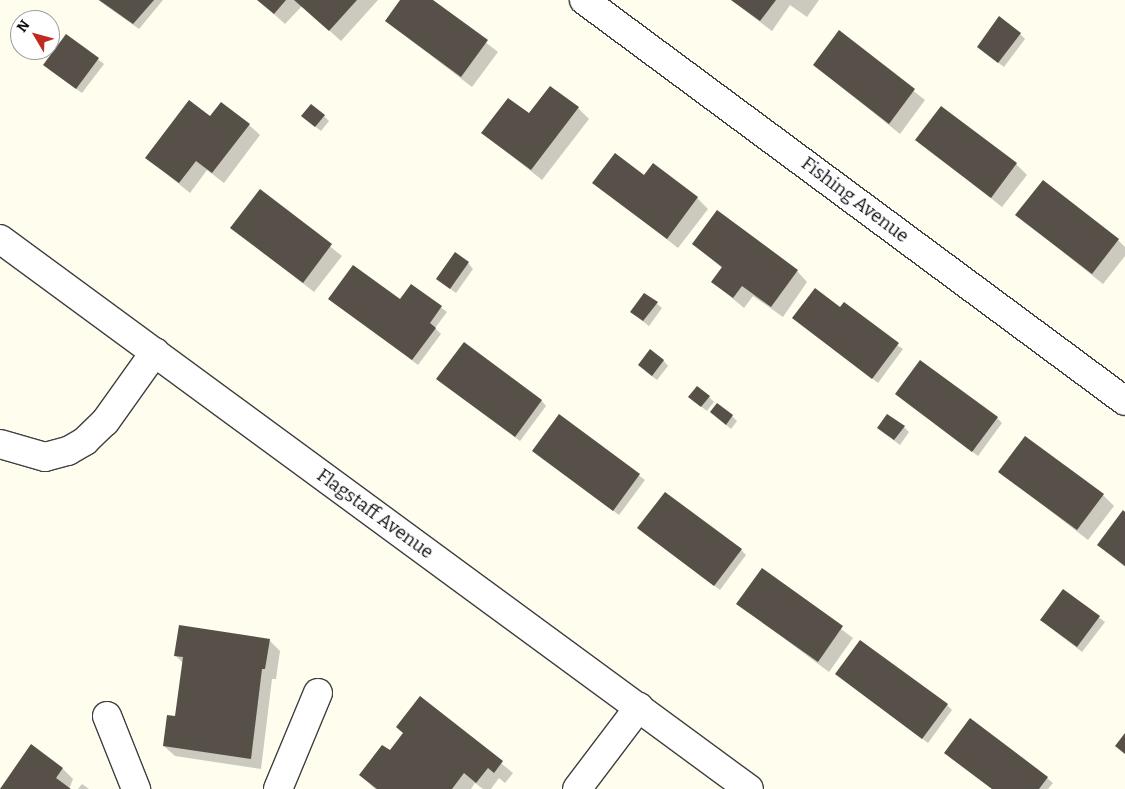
<!DOCTYPE html>
<html>
<head>
<meta charset="utf-8">
<style>
  body { margin:0 }
  #map { position:relative; width:1125px; height:789px; overflow:hidden; background:#fffdee; font-family:Bitter,serif }
  div>[style] { position:absolute }
  .shadow>* { inset:0; background:#0003 }
  .building>* { inset:0; background:#565049 }
  .roads { filter:drop-shadow(1px 0 #404040) drop-shadow(-1px 0 #404040) drop-shadow(0 1px #404040) drop-shadow(0 -1px #404040) }
  .minor>* { height:28px; margin:-14px; padding:0 14px; transform-origin:14px; border-radius:14px; background:#fff }
  span { translate:-50% -50%; white-space:nowrap; text-align:center; line-height:1.15; -webkit-text-stroke:5px #fff; paint-order:stroke }
  .street-label { font-size:18px; color:#0d0d0d }
  .north { position:absolute; left:10px; top:10px; width:50px; height:50px; box-sizing:border-box; background:#fff; border:1px solid #9e9e9e; border-radius:50%; rotate:307deg; font-size:14px; font-weight:700; line-height:20px; text-align:center; color:#0d0d0d }
  .north::after { content:''; display:block; margin:auto; width:18px; height:22px; background:#c22a21; clip-path:polygon(50% 0,100% 100%,50% 72%,0 100%) }
</style>
</head>
<body>
<div id="map">
  <div class="shadow">
    <div style="clip-path:polygon(98px 0,163px 0,139px 29px)"></div>
    <div style="clip-path:polygon(258px 0,378px 0,341px 41px,302px 6px,285px 24px)"></div>
    <div style="clip-path:polygon(402px 0,431px 0,498px 52px,472px 87px,386px 21px)"></div>
    <div style="clip-path:polygon(731px 0,819px 0,807px 17px,790px 5px,772px 31px)"></div>
    <div style="clip-path:polygon(839px 32px,925px 100px,900px 134px,814px 65px)"></div>
    <div style="clip-path:polygon(1020px 34px,1025px 39px,1004px 67px,984px 52px)"></div>
    <div style="clip-path:polygon(67px 36px,104px 64px,82px 93px,50px 70px)"></div>
    <div style="clip-path:polygon(578px 108px,589px 119px,542px 180px,483px 133px,529px 115px)"></div>
    <div style="clip-path:polygon(324px 116px,329px 121px,321px 131px,308px 121px)"></div>
    <div style="clip-path:polygon(210px 118px,249px 125px,260px 135px,224px 183px,207px 170px,190px 193px,147px 158px)"></div>
    <div style="clip-path:polygon(917px 140px,1016px 164px,1027px 175px,1002px 207px)"></div>
    <div style="clip-path:polygon(644px 177px,697px 198px,708px 209px,678px 248px,594px 183px)"></div>
    <div style="clip-path:polygon(260px 191px,342px 256px,314px 292px,232px 228px)"></div>
    <div style="clip-path:polygon(1017px 215px,1118px 240px,1125px 247px,1125px 256px,1103px 284px)"></div>
    <div style="clip-path:polygon(694px 244px,797px 271px,807px 282px,783px 317px,753px 296px,744px 308px,713px 282px,722px 268px)"></div>
    <div style="clip-path:polygon(468px 263px,473px 269px,456px 293px,437px 279px)"></div>
    <div style="clip-path:polygon(411px 285px,447px 312px,435px 328px,441px 334px,418px 365px,330px 299px,400px 300px)"></div>
    <div style="clip-path:polygon(645px 294px,662px 308px,649px 326px,631px 312px)"></div>
    <div style="clip-path:polygon(841px 308px,903px 349px,878px 383px,794px 318px)"></div>
    <div style="clip-path:polygon(663px 360px,668px 366px,657px 380px,645px 371px)"></div>
    <div style="clip-path:polygon(443px 384px,541px 400px,546px 406px,520px 441px)"></div>
    <div style="clip-path:polygon(709px 397px,714px 402px,707px 411px,695px 402px)"></div>
    <div style="clip-path:polygon(902px 399px,997px 418px,1002px 423px,978px 456px)"></div>
    <div style="clip-path:polygon(711px 412px,732px 416px,737px 421px,731px 429px)"></div>
    <div style="clip-path:polygon(560px 416px,645px 480px,619px 515px,534px 451px)"></div>
    <div style="clip-path:polygon(904px 427px,909px 432px,900px 445px,884px 433px)"></div>
    <div style="clip-path:polygon(1000px 472px,1103px 495px,1114px 506px,1088px 540px)"></div>
    <div style="clip-path:polygon(1125px 513px,1125px 567px,1099px 545px)"></div>
    <div style="clip-path:polygon(644px 533px,741px 550px,746px 555px,720px 590px)"></div>
    <div style="clip-path:polygon(762px 570px,853px 638px,829px 672px,738px 604px)"></div>
    <div style="clip-path:polygon(1064px 591px,1105px 622px,1082px 652px,1047px 625px)"></div>
    <div style="clip-path:polygon(269px 640px,280px 651px,276px 679px,272px 679px,261px 769px,175px 756px,164px 746px,176px 718px,184px 664px,175px 655px)"></div>
    <div style="clip-path:polygon(842px 679px,947px 705px,952px 710px,928px 743px)"></div>
    <div style="clip-path:polygon(420px 697px,513px 773px,505px 783px,499px 778px,491px 789px,483px 789px,475px 783px,471px 789px,375px 789px,360px 775px,391px 752px,404px 734px)"></div>
    <div style="clip-path:polygon(970px 720px,1047px 778px,1053px 783px,1048px 789px,992px 789px,951px 758px,946px 753px)"></div>
    <div style="clip-path:polygon(63px 769px,73px 779px,69px 789px,0 789px)"></div>
    <div style="clip-path:polygon(82px 784px,89px 789px,78px 789px)"></div>
  </div>
  <div class="building">
    <div style="clip-path:polygon(99px 0,154px 0,133px 24px)"></div>
    <div style="clip-path:polygon(257px 0,286px 0,274px 14px)"></div>
    <div style="clip-path:polygon(294px 0,357px 0,329px 31px)"></div>
    <div style="clip-path:polygon(400px 0,433px 0,488px 40px,461px 77px,385px 21px)"></div>
    <div style="clip-path:polygon(731px 0,776px 0,760px 21px)"></div>
    <div style="clip-path:polygon(999px 16px,1021px 33px,998px 63px,977px 47px)"></div>
    <div style="clip-path:polygon(839px 30px,915px 89px,889px 124px,813px 65px)"></div>
    <div style="clip-path:polygon(66px 34px,99px 58px,76px 89px,43px 65px)"></div>
    <div style="clip-path:polygon(550px 86px,579px 107px,531px 170px,481px 133px,508px 98px,529px 113px)"></div>
    <div style="clip-path:polygon(189px 100px,210px 116px,221px 102px,250px 124px,212px 173px,196px 161px,179px 183px,145px 158px)"></div>
    <div style="clip-path:polygon(311px 104px,325px 115px,315px 127px,301px 116px)"></div>
    <div style="clip-path:polygon(941px 106px,1017px 163px,991px 198px,915px 140px)"></div>
    <div style="clip-path:polygon(615px 153px,644px 175px,653px 163px,698px 197px,667px 239px,592px 183px)"></div>
    <div style="clip-path:polygon(1043px 180px,1119px 239px,1092px 274px,1015px 215px)"></div>
    <div style="clip-path:polygon(260px 189px,332px 244px,303px 283px,230px 228px)"></div>
    <div style="clip-path:polygon(717px 210px,798px 270px,771px 307px,742px 286px,733px 298px,711px 282px,722px 267px,692px 244px)"></div>
    <div style="clip-path:polygon(455px 252px,469px 262px,450px 289px,436px 279px)"></div>
    <div style="clip-path:polygon(353px 265px,400px 299px,411px 284px,442px 306px,430px 323px,436px 328px,412px 360px,328px 299px)"></div>
    <div style="clip-path:polygon(815px 288px,840px 307px,844px 302px,899px 343px,872px 379px,792px 318px)"></div>
    <div style="clip-path:polygon(644px 293px,658px 302px,643px 321px,630px 312px)"></div>
    <div style="clip-path:polygon(464px 342px,542px 400px,515px 437px,436px 379px)"></div>
    <div style="clip-path:polygon(650px 349px,664px 360px,652px 376px,638px 365px)"></div>
    <div style="clip-path:polygon(920px 360px,998px 417px,972px 452px,895px 394px)"></div>
    <div style="clip-path:polygon(697px 386px,710px 396px,701px 407px,688px 397px)"></div>
    <div style="clip-path:polygon(717px 403px,733px 415px,726px 425px,710px 412px)"></div>
    <div style="clip-path:polygon(559px 414px,640px 474px,613px 511px,532px 451px)"></div>
    <div style="clip-path:polygon(887px 414px,905px 426px,894px 440px,877px 428px)"></div>
    <div style="clip-path:polygon(1025px 436px,1104px 494px,1077px 530px,998px 472px)"></div>
    <div style="clip-path:polygon(665px 492px,742px 549px,714px 586px,637px 528px)"></div>
    <div style="clip-path:polygon(1123px 510px,1125px 512px,1125px 566px,1097px 545px)"></div>
    <div style="clip-path:polygon(762px 568px,843px 626px,818px 662px,736px 604px)"></div>
    <div style="clip-path:polygon(1063px 589px,1100px 616px,1077px 647px,1040px 620px)"></div>
    <div style="clip-path:polygon(179px 625px,270px 639px,265px 669px,262px 669px,251px 759px,163px 746px,167px 715px,175px 716px,183px 657px,174px 656px)"></div>
    <div style="clip-path:polygon(860px 640px,948px 704px,922px 739px,835px 674px)"></div>
    <div style="clip-path:polygon(420px 696px,503px 761px,494px 773px,488px 768px,476px 783px,464px 773px,452px 789px,377px 789px,359px 775px,382px 745px,390px 750px,403px 733px,396px 727px)"></div>
    <div style="clip-path:polygon(970px 718px,1048px 777px,1039px 789px,992px 789px,944px 753px)"></div>
    <div style="clip-path:polygon(1125px 733px,1125px 754px,1115px 746px)"></div>
    <div style="clip-path:polygon(31px 744px,63px 768px,56px 778px,71px 789px,0 789px)"></div>
  </div>
  <div class="roads">
    <div class="minor">
      <div style="left:584px;top:0;width:673px;rotate:36.55deg"></div>
      <div style="left:0;top:239px;width:929px;rotate:36.29deg"></div>
      <div style="left:0;top:444px;width:47px;rotate:16.1deg"></div>
      <div style="left:45px;top:457px;width:24px;rotate:-15deg"></div>
      <div style="left:68px;top:451px;width:20px;rotate:-30deg"></div>
      <div style="left:85px;top:441px;width:28px;rotate:-44deg"></div>
      <div style="left:105px;top:422px;width:86px;rotate:-54.5deg"></div>
      <div style="left:107px;top:716px;width:79px;rotate:68.3deg"></div>
      <div style="left:278px;top:789px;width:104px;rotate:-67.4deg"></div>
      <div style="left:577px;top:789px;width:103px;rotate:-52.9deg"></div>
    </div>
  </div>
  <div class="street-label">
    <span style="left:855px;top:200px;rotate:37deg">Fishing Avenue</span>
    <span style="left:375px;top:514px;rotate:36deg">Flagstaff Avenue</span>
  </div>
  <div class="north">N</div>
</div>
</body>
</html>
